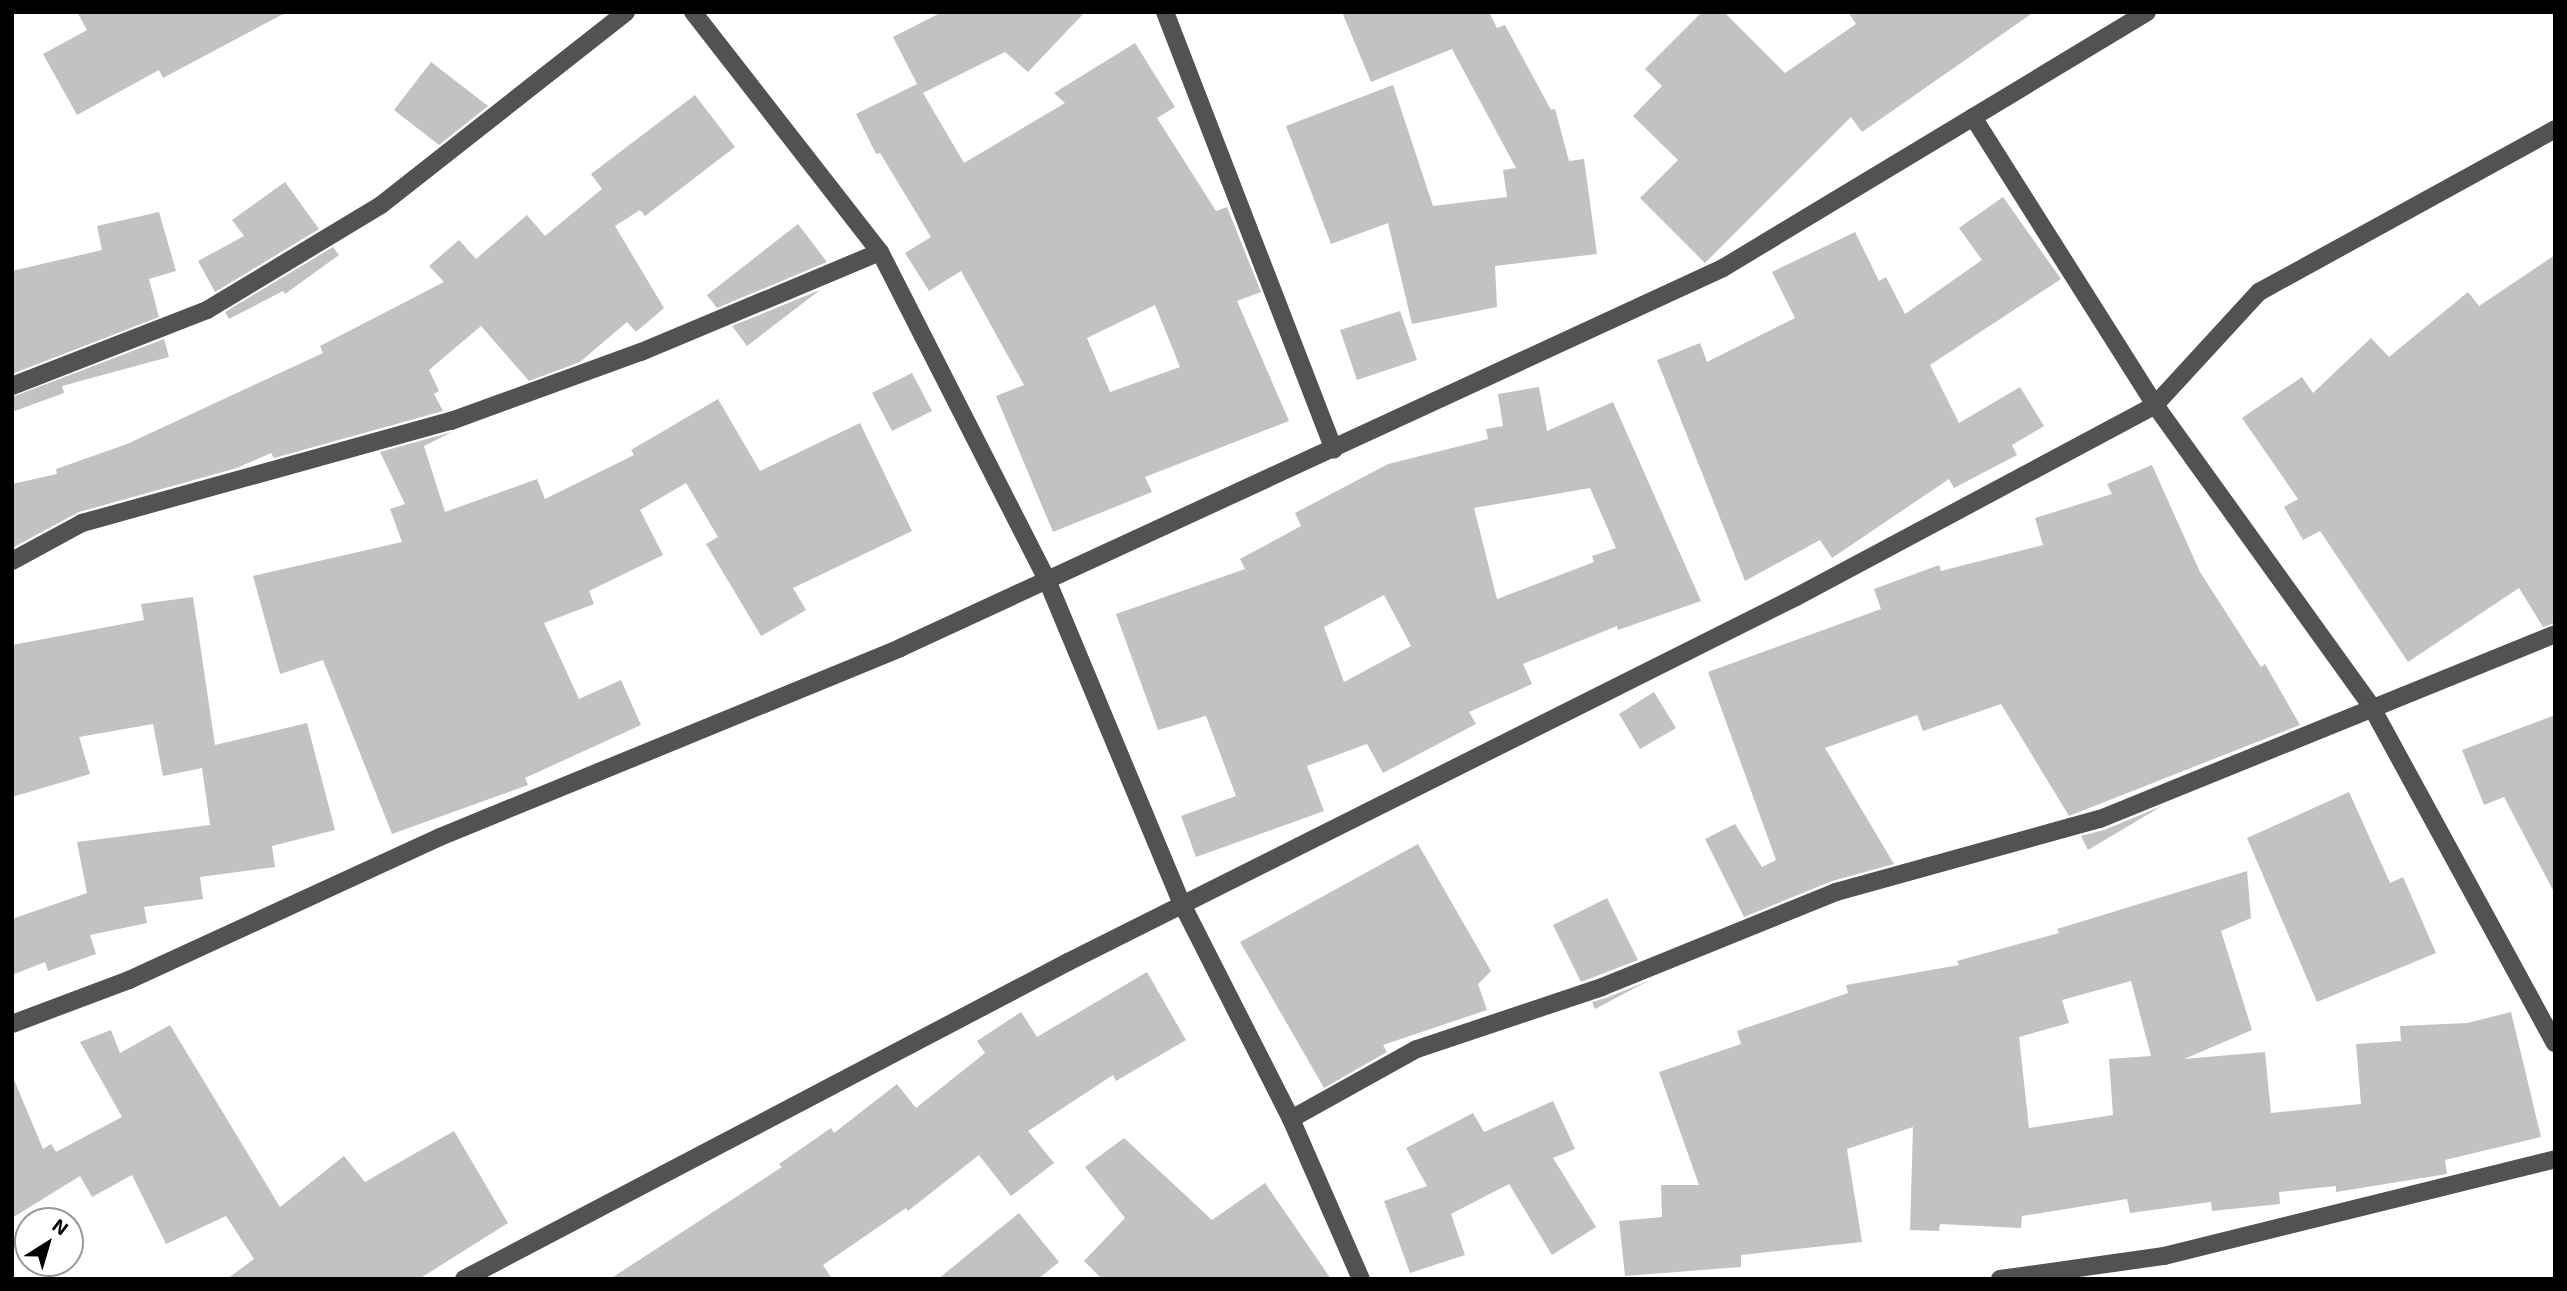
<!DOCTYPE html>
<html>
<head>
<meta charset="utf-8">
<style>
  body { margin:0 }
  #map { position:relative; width:2567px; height:1291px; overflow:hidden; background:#fff; font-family:"Exo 2",sans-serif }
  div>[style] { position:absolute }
  .building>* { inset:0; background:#c2c2c2 }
  .minor>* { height:18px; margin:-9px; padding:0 9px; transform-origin:9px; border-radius:9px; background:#525252 }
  span { translate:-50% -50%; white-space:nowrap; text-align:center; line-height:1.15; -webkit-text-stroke:5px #fff; paint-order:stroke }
  .frame { position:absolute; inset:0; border:14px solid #000; pointer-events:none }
  .north { position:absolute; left:14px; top:1207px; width:70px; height:70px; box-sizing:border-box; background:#fff; border:2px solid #999; border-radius:50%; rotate:37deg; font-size:19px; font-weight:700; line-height:28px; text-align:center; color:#000 }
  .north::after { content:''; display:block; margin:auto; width:24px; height:32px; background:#000; clip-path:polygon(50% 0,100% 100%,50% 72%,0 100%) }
</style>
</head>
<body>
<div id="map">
  <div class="building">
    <div style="clip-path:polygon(77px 12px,287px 12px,163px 78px,159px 70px,77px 115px,43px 54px,87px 30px)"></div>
    <div style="clip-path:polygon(evenodd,942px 12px,1085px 12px,1028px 72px,1005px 52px,923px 93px,964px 163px,1065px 103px,1054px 93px,1135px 43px,1175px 107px,1157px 118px,1216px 211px,1227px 207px,1261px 292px,1237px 301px,1289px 421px,1145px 477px,1152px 492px,1053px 532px,996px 396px,1024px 385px,961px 271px,929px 291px,905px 253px,931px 237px,880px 153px,876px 154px,856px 114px,917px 84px,893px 37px,942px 12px,1155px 305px,1180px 367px,1110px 392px,1087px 338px,1155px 305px)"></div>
    <div style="clip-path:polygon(1342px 12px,1489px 12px,1497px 28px,1505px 25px,1551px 110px,1555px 109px,1569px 161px,1584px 159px,1597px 254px,1495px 266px,1497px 307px,1412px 324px,1388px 223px,1331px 244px,1286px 126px,1393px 85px,1433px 206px,1507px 197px,1503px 170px,1516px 168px,1452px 49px,1371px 82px)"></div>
    <div style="clip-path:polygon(1702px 12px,1724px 12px,1785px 73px,1856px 24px,1848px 12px,2034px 12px,1862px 132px,1851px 117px,1705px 263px,1640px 198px,1678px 160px,1633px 116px,1662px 86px,1645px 69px)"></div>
    <div style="clip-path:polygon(431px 62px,488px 106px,439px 145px,394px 110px)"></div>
    <div style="clip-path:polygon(695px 95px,735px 147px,645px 216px,640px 210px,615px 226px,664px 308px,636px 332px,627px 322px,580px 362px,529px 381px,481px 326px,429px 370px,439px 391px,434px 394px,443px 411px,274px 458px,271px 453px,237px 468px,79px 512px,12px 548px,12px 484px,57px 474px,56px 469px,127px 444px,323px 353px,320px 346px,444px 282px,429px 266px,459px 240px,476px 259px,527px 215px,545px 236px,602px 189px,591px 174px)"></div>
    <div style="clip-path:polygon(285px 182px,319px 229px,215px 292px,198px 261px,244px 236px,232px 220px)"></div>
    <div style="clip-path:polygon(2003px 197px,2061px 279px,1930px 365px,1959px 423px,2020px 387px,2044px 426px,2012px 445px,2017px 455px,1954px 488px,1949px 479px,1832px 558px,1820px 540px,1745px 581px,1657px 360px,1700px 343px,1707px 362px,1795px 318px,1772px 272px,1855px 232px,1879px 281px,1886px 277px,1905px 314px,1982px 260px,1959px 228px)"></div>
    <div style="clip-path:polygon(159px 212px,176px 271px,149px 279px,159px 317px,12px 374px,12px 271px,102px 250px,97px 226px)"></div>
    <div style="clip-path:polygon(798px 224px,827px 262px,717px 308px,707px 295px)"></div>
    <div style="clip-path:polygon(333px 247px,339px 255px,285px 294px,283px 291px,229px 319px,225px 312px)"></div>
    <div style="clip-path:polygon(2555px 255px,2555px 623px,2543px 627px,2519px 588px,2408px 662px,2320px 531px,2303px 540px,2284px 507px,2298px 499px,2242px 418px,2302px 377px,2313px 393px,2371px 338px,2389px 357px,2468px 292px,2479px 306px)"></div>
    <div style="clip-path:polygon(820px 290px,747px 346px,732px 326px)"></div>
    <div style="clip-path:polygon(1400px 311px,1417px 360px,1357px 380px,1340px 330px)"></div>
    <div style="clip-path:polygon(164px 339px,169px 357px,62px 386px,64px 393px,12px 412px,12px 397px)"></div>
    <div style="clip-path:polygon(912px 373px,932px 411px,892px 431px,872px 393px)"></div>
    <div style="clip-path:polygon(evenodd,1539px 387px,1547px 431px,1613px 402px,1701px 601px,1618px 630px,1617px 626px,1523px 664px,1532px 684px,1469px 712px,1476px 724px,1383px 773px,1367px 744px,1307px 766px,1324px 811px,1196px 857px,1181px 816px,1236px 796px,1206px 716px,1158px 730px,1116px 614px,1245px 569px,1240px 559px,1301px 526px,1295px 513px,1388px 464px,1488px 439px,1486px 429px,1503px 426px,1498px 394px,1539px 387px,1590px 488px,1616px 548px,1592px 556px,1594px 562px,1497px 599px,1474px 508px,1590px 488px,1539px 387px,1384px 595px,1411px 646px,1344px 682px,1324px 627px,1384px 595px)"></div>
    <div style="clip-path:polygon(718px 399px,760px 471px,860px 423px,912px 531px,793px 588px,806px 610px,761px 636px,706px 544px,718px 537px,686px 483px,640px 510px,663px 555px,589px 591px,594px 604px,544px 623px,579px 699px,621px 680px,641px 725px,525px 778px,528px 785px,392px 834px,323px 660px,280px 674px,253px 576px,402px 542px,390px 509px,405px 504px,380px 452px,452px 432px,424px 446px,445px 512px,537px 479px,545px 499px,634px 455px,631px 450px)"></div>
    <div style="clip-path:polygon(2152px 465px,2200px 572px,2261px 667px,2265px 664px,2300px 725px,2069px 816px,2001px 704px,1923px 731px,1917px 715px,1825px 748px,1894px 864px,1832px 881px,1744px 917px,1705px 839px,1735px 824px,1762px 867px,1776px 860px,1708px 672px,1881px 609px,1874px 589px,1939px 565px,1941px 571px,2043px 545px,2035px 518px,2112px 494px,2107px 484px)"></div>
    <div style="clip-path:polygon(193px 597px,215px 745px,307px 723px,335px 830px,272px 846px,275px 867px,200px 877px,203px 899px,144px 907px,147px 923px,90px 935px,96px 954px,48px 971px,45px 962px,12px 975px,12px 919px,87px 893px,77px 842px,210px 825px,202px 768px,163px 776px,153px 724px,79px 737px,90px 774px,12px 797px,12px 645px,144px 620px,141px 604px)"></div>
    <div style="clip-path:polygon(1654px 692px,1676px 728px,1640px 749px,1619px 714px)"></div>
    <div style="clip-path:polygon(2555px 715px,2555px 894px,2504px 797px,2484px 805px,2462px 750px)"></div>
    <div style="clip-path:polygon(2349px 792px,2390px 883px,2403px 877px,2436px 953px,2317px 1002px,2247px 838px)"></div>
    <div style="clip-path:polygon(2162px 806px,2088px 850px,2081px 836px,2104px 830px)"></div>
    <div style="clip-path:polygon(1418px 844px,1491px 971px,1478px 984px,1487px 1010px,1383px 1045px,1387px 1052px,1324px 1088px,1240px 942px)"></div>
    <div style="clip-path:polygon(evenodd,2247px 871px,2251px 918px,2221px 931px,2252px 1030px,2184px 1059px,2265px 1052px,2271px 1113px,2361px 1104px,2356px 1044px,2401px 1041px,2400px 1026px,2467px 1023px,2511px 1012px,2541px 1137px,2445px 1160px,2447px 1174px,2336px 1192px,2336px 1186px,2279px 1192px,2280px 1204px,2212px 1211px,2211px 1202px,2130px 1213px,2127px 1199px,2022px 1216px,2021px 1228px,1940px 1224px,1939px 1231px,1910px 1230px,1913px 1127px,1847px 1149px,1862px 1242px,1741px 1255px,1741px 1267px,1625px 1276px,1619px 1221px,1662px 1217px,1661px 1185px,1699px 1185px,1659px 1072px,1741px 1044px,1737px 1031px,1848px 993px,1846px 985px,1959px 965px,1957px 961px,2059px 933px,2057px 929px,2247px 871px,2131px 981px,2151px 1056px,2109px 1059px,2113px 1115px,2029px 1128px,2019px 1037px,2069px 1023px,2062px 1000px,2131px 981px)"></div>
    <div style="clip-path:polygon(1607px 898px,1638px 960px,1581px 982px,1553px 925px)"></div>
    <div style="clip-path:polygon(1147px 972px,1186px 1040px,1116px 1081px,1113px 1075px,1028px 1131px,1054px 1163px,1011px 1196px,979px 1155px,908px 1211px,906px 1208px,823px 1265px,832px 1279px,610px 1279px,782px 1167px,779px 1164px,831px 1128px,834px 1133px,897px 1084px,916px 1108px,985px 1053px,977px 1041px,1021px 1012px,1037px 1037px)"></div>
    <div style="clip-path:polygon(1648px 981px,1595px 1009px,1592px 1002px,1606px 998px)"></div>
    <div style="clip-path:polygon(170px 1025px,280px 1207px,344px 1156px,365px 1182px,454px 1131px,508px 1223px,419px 1279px,227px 1279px,254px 1259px,226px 1216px,166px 1244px,132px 1175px,92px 1197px,80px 1176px,12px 1218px,12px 1075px,43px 1149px,51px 1144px,56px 1152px,122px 1117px,80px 1042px,111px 1030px,120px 1053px)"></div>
    <div style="clip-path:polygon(1553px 1101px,1575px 1149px,1553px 1158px,1596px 1227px,1552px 1255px,1509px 1184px,1451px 1214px,1465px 1255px,1410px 1273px,1384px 1201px,1427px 1186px,1406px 1148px,1473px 1113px,1484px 1132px)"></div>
    <div style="clip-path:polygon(1124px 1138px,1212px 1220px,1265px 1183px,1331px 1279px,1102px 1279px,1084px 1261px,1125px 1218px,1085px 1167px)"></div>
    <div style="clip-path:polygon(1019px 1213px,1059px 1262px,1038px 1279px,938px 1279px)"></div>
  </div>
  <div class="minor">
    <div style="left:693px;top:12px;width:304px;rotate:52.1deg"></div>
    <div style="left:880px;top:252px;width:368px;rotate:63deg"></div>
    <div style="left:1047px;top:580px;width:353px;rotate:67.4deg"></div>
    <div style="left:1183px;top:906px;width:239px;rotate:63.1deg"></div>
    <div style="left:1291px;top:1119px;width:175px;rotate:66.4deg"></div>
    <div style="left:1165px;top:12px;width:469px;rotate:68.9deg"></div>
    <div style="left:1973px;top:117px;width:341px;rotate:57.7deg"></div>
    <div style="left:2155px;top:405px;width:370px;rotate:54.3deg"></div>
    <div style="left:2371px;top:706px;width:384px;rotate:61.4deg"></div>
    <div style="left:12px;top:386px;width:209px;rotate:-21.3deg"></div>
    <div style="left:207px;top:310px;width:203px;rotate:-31.1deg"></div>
    <div style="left:381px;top:205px;width:312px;rotate:-38.2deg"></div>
    <div style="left:12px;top:561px;width:80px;rotate:-28.5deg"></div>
    <div style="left:82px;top:523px;width:383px;rotate:-15.5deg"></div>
    <div style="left:451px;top:421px;width:202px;rotate:-20deg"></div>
    <div style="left:641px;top:352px;width:259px;rotate:-22.7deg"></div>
    <div style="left:12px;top:1024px;width:125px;rotate:-20.6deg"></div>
    <div style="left:129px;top:980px;width:342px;rotate:-24.7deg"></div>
    <div style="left:440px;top:837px;width:497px;rotate:-22.3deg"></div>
    <div style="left:900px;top:648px;width:906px;rotate:-24.78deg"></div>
    <div style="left:1723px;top:268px;width:495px;rotate:-31.1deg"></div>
    <div style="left:1291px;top:1119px;width:144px;rotate:-29.1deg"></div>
    <div style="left:1417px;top:1049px;width:195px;rotate:-18.5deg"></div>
    <div style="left:1602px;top:987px;width:253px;rotate:-22.1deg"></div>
    <div style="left:1836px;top:892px;width:274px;rotate:-15.5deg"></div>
    <div style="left:2100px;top:819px;width:491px;rotate:-22.1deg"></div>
    <div style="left:464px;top:1279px;width:682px;rotate:-27.69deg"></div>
    <div style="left:1068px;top:962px;width:814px;rotate:-26.63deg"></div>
    <div style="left:1796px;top:597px;width:407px;rotate:-28.1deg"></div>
    <div style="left:2155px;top:405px;width:154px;rotate:-47.4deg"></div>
    <div style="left:2259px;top:292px;width:338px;rotate:-28.8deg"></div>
    <div style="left:2000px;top:1279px;width:166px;rotate:-8deg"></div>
    <div style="left:2164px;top:1256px;width:403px;rotate:-13.9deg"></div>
  </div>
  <div class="frame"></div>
  <div class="north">N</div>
</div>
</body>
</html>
